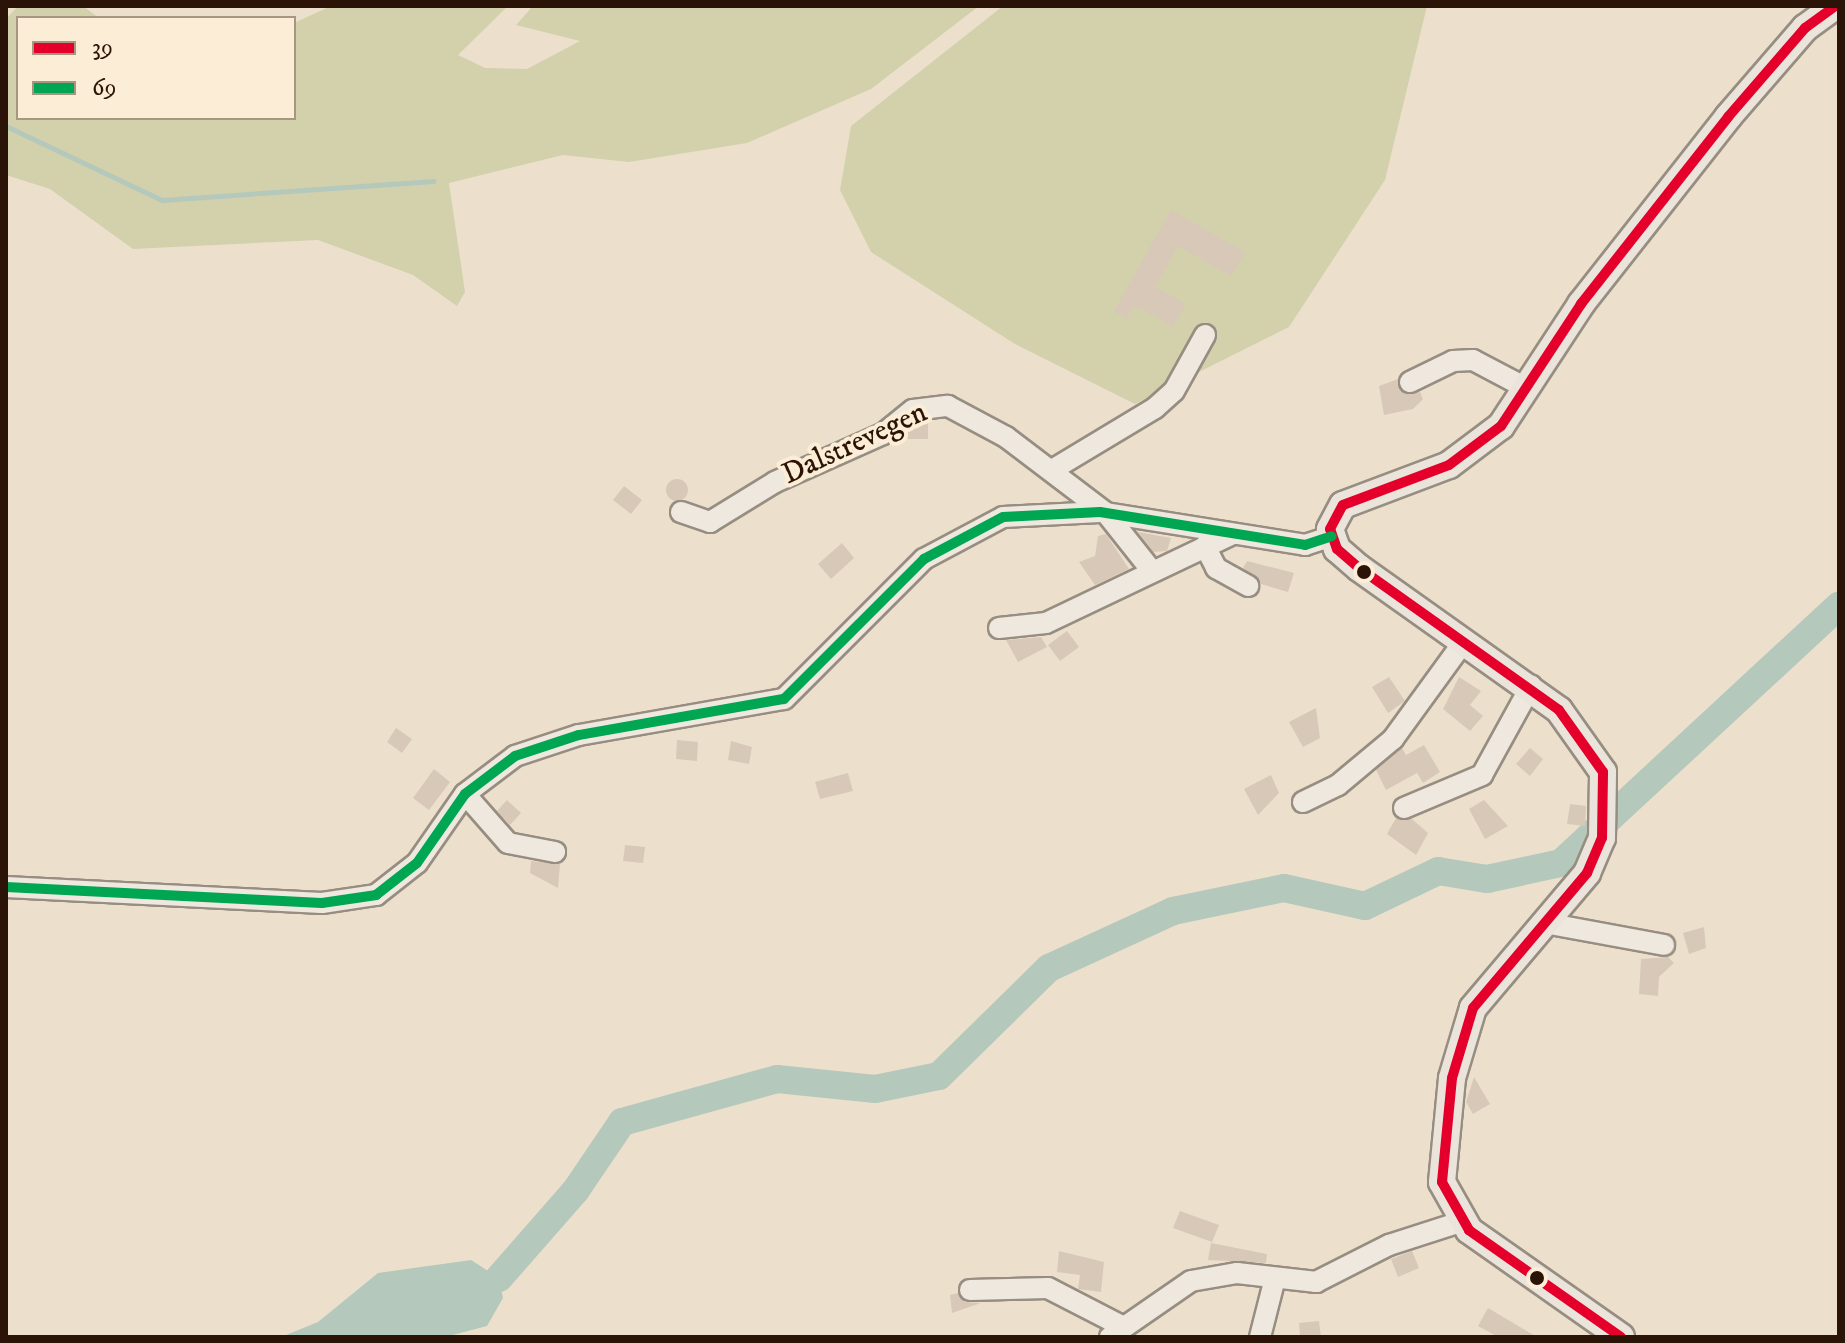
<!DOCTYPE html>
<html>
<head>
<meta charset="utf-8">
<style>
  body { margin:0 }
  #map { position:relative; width:1845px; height:1343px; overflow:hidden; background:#ece0cd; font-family:"IM FELL DW Pica",serif }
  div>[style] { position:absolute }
  .green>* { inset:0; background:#d3d0ac }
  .water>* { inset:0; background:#b5c8bc }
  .stream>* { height:5px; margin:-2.5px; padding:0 2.5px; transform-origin:2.5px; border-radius:2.5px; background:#b5c8bc }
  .river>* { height:28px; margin:-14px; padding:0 14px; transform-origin:14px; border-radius:14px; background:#b5c8bc }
  .building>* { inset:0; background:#d8c8b8 }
  .round { border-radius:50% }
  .roads { filter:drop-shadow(2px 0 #978d81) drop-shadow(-2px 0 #978d81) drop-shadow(0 2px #978d81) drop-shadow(0 -2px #978d81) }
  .minor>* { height:20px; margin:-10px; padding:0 10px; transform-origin:10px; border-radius:10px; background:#efe8df }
  .major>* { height:26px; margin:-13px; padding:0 13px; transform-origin:13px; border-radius:13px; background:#ebe4da }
  .bus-1>* { height:10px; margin:-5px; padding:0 5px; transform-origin:5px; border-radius:5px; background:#e4002b }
  .bus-2>* { height:10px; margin:-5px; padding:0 5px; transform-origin:5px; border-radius:5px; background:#00a651 }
  .dots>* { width:22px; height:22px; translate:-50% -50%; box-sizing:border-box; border:4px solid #fbedd6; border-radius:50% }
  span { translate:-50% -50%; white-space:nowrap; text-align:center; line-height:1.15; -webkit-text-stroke:8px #fbedd6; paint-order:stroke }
  .street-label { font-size:30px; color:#2c1307 }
  .frame { position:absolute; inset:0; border:8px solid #2c1307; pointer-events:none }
  .legend { position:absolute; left:16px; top:16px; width:280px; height:104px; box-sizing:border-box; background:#fbedd6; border:2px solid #a89683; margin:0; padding:10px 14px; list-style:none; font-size:24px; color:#2c1307 }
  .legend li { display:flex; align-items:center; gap:16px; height:40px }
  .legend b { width:40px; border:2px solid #a89683 }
</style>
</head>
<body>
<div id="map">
  <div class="green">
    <div style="clip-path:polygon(18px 6px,83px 6px,99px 18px,18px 18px,18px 118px,294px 118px,294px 23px,331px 6px,508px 6px,458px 55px,485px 68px,527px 69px,580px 41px,516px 25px,533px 6px,979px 6px,871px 89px,747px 143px,629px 162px,563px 155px,449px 183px,465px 292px,457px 306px,413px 275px,318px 240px,133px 249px,50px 189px,6px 175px,6px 19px)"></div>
    <div style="clip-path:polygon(1003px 6px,1427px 6px,1385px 180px,1289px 327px,1135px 404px,1015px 344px,871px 252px,840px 190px,851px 126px)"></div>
  </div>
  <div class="water">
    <div style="clip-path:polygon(471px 1260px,499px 1278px,503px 1298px,487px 1326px,445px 1337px,281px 1337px,318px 1322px,378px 1273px)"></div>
  </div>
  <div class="stream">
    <div style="left:6px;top:126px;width:173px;rotate:25.4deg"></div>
    <div style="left:162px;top:200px;width:272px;rotate:-4deg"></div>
  </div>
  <div class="river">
    <div style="left:499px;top:1278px;width:117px;rotate:-48.8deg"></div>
    <div style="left:576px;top:1190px;width:82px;rotate:-55.9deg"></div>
    <div style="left:622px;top:1122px;width:161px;rotate:-15.5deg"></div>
    <div style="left:777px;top:1079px;width:99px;rotate:5.8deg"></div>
    <div style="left:875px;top:1089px;width:65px;rotate:-11.5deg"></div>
    <div style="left:939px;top:1076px;width:154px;rotate:-44.5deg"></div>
    <div style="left:1049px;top:968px;width:136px;rotate:-24.7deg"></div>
    <div style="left:1173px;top:911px;width:113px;rotate:-11.7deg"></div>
    <div style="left:1284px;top:888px;width:83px;rotate:12.5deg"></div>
    <div style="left:1365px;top:906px;width:81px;rotate:-25.6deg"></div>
    <div style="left:1438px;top:871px;width:50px;rotate:9.3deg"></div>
    <div style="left:1487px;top:879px;width:76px;rotate:-12.2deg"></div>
    <div style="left:1561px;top:863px;width:379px;rotate:-42.8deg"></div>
  </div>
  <div class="building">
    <div style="clip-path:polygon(1171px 210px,1245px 252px,1231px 276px,1178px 246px,1155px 287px,1186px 304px,1173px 327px,1142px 309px,1132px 308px,1127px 319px,1114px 311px)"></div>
    <div style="clip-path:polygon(1398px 379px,1402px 392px,1420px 392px,1423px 399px,1413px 409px,1384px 415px,1379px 386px)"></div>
    <div style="clip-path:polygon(928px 421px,928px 439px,907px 439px,907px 431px)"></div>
    <div class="round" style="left:666px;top:479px;width:22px;height:22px"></div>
    <div style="clip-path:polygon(624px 486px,642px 500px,631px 514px,613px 500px)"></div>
    <div style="clip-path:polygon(1138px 532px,1171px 538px,1167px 551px,1153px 552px)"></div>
    <div style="clip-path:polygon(1106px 534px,1129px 569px,1095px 585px,1079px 562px,1095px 556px,1098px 536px)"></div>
    <div style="clip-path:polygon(842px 543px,854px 558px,831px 579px,818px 564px)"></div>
    <div style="clip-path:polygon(1247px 561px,1294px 573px,1288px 592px,1261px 584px,1243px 568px)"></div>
    <div style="clip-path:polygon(1067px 631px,1079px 647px,1060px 661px,1048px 645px)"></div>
    <div style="clip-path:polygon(1041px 637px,1047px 647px,1018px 662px,1006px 640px)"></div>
    <div style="clip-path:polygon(1389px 677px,1405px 701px,1388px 713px,1372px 687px)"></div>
    <div style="clip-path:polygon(1459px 677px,1481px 691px,1470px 705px,1483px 716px,1470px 731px,1443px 709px)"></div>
    <div style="clip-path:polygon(1316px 708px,1320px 738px,1303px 747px,1289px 722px)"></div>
    <div style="clip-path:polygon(396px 728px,412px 739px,402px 753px,387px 742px)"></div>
    <div style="clip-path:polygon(677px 740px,698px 742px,697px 761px,676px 759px)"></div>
    <div style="clip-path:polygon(731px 741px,752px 747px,749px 764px,728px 760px)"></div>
    <div style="clip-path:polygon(1424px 745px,1440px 772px,1423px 783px,1417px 773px,1386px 790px,1376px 770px,1402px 748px,1406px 755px)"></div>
    <div style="clip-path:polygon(1530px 748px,1543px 759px,1530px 776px,1516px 764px)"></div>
    <div style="clip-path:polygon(434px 769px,450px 782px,429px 810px,413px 798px)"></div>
    <div style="clip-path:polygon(848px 773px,853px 791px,820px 799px,815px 782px)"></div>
    <div style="clip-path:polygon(1271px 775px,1279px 793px,1258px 815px,1244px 789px)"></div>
    <div style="clip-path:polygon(507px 800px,521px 813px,510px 825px,497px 811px)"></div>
    <div style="clip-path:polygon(1484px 800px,1508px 826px,1485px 839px,1469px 809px)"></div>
    <div style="clip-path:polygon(1570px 804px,1586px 806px,1585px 826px,1567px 824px)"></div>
    <div style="clip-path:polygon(1396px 818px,1412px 819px,1428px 833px,1416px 855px,1387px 834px)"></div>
    <div style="clip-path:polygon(625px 845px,645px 847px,643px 863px,623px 861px)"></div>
    <div style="clip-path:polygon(531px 861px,560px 864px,558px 888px,530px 873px)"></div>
    <div style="clip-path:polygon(1704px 927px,1706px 948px,1689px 954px,1683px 933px)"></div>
    <div style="clip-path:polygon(1668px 957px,1674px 963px,1659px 977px,1658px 996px,1639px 994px,1641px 959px)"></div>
    <div style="clip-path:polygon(1474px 1077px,1490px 1104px,1473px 1114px,1466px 1102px)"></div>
    <div style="clip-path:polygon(1180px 1211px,1219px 1225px,1212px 1242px,1173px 1228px)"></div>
    <div style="clip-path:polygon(1211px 1243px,1267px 1254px,1266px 1263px,1208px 1260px)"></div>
    <div style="clip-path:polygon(1059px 1251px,1104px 1262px,1101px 1292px,1078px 1289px,1080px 1275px,1057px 1272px)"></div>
    <div style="clip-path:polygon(1412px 1251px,1419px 1268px,1398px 1277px,1391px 1259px)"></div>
    <div style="clip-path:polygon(958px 1293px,965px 1302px,981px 1303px,952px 1313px,950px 1295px)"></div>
    <div style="clip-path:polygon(1488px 1308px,1537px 1337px,1498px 1337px,1478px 1326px)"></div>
    <div style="clip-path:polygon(1319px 1321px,1321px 1337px,1300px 1337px,1299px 1323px)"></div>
  </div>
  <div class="roads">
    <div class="minor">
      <div style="left:1410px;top:382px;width:48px;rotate:-26deg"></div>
      <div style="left:1453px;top:361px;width:20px;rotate:-3deg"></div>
      <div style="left:1473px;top:360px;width:62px;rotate:27.8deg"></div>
      <div style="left:1052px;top:470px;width:120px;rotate:-31deg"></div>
      <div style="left:1155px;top:408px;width:25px;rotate:-42deg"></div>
      <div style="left:1174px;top:391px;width:64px;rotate:-61deg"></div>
      <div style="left:681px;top:512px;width:31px;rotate:19deg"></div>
      <div style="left:710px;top:522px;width:76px;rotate:-31.6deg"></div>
      <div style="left:775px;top:482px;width:118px;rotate:-24deg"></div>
      <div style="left:883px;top:434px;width:38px;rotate:-39deg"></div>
      <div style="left:913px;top:410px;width:35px;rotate:-7deg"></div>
      <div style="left:948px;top:406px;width:66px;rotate:28.1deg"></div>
      <div style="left:1006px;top:437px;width:126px;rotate:37.2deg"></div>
      <div style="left:1106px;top:513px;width:74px;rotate:51.6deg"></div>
      <div style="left:1205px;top:546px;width:25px;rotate:63deg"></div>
      <div style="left:1216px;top:568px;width:37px;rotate:29deg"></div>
      <div style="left:999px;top:628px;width:47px;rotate:-6.1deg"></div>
      <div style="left:1046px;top:623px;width:207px;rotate:-25.5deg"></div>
      <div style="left:465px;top:794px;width:65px;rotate:48.7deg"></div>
      <div style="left:508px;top:843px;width:48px;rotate:10.8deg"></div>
      <div style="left:1303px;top:802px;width:39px;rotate:-26deg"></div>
      <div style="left:1338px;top:785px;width:72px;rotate:-39.9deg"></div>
      <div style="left:1393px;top:739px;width:122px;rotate:-54deg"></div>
      <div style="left:1404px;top:808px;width:85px;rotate:-22.9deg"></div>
      <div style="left:1482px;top:775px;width:102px;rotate:-61.2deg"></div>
      <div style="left:6px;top:887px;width:316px;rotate:2.9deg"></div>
      <div style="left:322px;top:903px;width:55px;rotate:-8.4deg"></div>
      <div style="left:376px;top:895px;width:52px;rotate:-38deg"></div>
      <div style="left:417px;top:863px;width:84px;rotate:-55.2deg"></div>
      <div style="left:465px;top:794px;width:63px;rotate:-37.2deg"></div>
      <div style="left:515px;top:756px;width:67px;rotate:-18.2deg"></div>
      <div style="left:579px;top:735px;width:208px;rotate:-10deg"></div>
      <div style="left:784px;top:699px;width:198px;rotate:-45deg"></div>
      <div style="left:924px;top:559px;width:89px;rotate:-28deg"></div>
      <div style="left:1003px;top:517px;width:97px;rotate:-3deg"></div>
      <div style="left:1100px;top:512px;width:208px;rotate:9.1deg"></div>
      <div style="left:1305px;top:545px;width:28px;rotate:-18deg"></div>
      <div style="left:1550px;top:924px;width:116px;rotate:10.4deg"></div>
      <div style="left:970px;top:1290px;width:78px;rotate:-1.5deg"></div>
      <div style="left:1048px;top:1288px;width:81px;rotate:27.2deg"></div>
      <div style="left:1110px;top:1337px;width:98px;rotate:-34.7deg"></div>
      <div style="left:1191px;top:1281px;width:47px;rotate:-9.9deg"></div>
      <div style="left:1237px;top:1273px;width:80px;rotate:6.5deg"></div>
      <div style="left:1316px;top:1282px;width:82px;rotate:-26.9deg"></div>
      <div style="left:1389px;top:1245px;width:75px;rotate:-17.9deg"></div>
      <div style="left:1260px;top:1337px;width:57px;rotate:-75.7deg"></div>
    </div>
    <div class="major">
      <div style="left:1621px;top:1337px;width:186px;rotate:-144.9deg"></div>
      <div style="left:1469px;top:1230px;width:55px;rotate:-119.4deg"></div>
      <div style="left:1442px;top:1182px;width:104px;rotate:-84.5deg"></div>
      <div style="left:1452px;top:1078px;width:73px;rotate:-73.3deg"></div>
      <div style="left:1473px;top:1008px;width:177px;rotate:-49.8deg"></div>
      <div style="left:1587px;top:873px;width:38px;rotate:-67deg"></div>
      <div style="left:1602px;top:838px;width:66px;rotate:-89.1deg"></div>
      <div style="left:1603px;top:772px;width:76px;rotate:-125.4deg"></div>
      <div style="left:1559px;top:710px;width:245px;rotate:-144.6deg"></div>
      <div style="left:1359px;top:568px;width:29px;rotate:-139deg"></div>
      <div style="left:1337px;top:549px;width:21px;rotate:-109deg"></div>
      <div style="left:1330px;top:529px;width:27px;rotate:-62deg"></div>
      <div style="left:1343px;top:505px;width:113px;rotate:-20.7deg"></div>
      <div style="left:1449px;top:465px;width:65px;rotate:-36.9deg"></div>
      <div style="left:1501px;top:426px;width:146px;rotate:-56.7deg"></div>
      <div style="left:1581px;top:304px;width:238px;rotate:-51.8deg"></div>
      <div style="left:1728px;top:117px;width:118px;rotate:-49.1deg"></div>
      <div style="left:1805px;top:28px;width:37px;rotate:-36deg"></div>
    </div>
  </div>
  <div class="bus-1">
    <div style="left:1621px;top:1337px;width:186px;rotate:-144.9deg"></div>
    <div style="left:1469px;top:1230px;width:55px;rotate:-119.4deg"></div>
    <div style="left:1442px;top:1182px;width:104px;rotate:-84.5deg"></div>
    <div style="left:1452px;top:1078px;width:73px;rotate:-73.3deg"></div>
    <div style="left:1473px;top:1008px;width:177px;rotate:-49.8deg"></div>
    <div style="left:1587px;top:873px;width:38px;rotate:-67deg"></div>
    <div style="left:1602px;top:838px;width:66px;rotate:-89.1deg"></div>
    <div style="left:1603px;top:772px;width:76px;rotate:-125.4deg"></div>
    <div style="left:1559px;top:710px;width:245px;rotate:-144.6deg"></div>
    <div style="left:1359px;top:568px;width:29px;rotate:-139deg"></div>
    <div style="left:1337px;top:549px;width:21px;rotate:-109deg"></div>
    <div style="left:1330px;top:529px;width:27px;rotate:-62deg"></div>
    <div style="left:1343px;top:505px;width:113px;rotate:-20.7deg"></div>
    <div style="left:1449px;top:465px;width:65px;rotate:-36.9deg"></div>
    <div style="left:1501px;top:426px;width:146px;rotate:-56.7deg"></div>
    <div style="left:1581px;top:304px;width:238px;rotate:-51.8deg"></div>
    <div style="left:1728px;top:117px;width:118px;rotate:-49.1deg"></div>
    <div style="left:1805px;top:28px;width:37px;rotate:-36deg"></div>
  </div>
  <div class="bus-2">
    <div style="left:6px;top:887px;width:316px;rotate:2.9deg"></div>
    <div style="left:322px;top:903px;width:55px;rotate:-8.4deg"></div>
    <div style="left:376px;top:895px;width:52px;rotate:-38deg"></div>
    <div style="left:417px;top:863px;width:84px;rotate:-55.2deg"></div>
    <div style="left:465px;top:794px;width:63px;rotate:-37.2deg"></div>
    <div style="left:515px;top:756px;width:67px;rotate:-18.2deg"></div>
    <div style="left:579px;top:735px;width:208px;rotate:-10deg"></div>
    <div style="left:784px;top:699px;width:198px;rotate:-45deg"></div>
    <div style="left:924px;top:559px;width:89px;rotate:-28deg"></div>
    <div style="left:1003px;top:517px;width:97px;rotate:-3deg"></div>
    <div style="left:1100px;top:512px;width:208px;rotate:9.1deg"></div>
    <div style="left:1305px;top:545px;width:28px;rotate:-18deg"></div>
  </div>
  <div class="dots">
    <div style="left:1364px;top:572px;background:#2c1307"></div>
    <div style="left:1537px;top:1278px;background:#2c1307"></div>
  </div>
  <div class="street-label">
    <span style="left:855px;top:444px;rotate:-25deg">Dalstrevegen</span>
  </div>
  <div class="frame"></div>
  <ul class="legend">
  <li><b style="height:10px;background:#e4002b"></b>39</li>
  <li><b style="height:10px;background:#00a651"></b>69</li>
  </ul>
</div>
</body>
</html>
